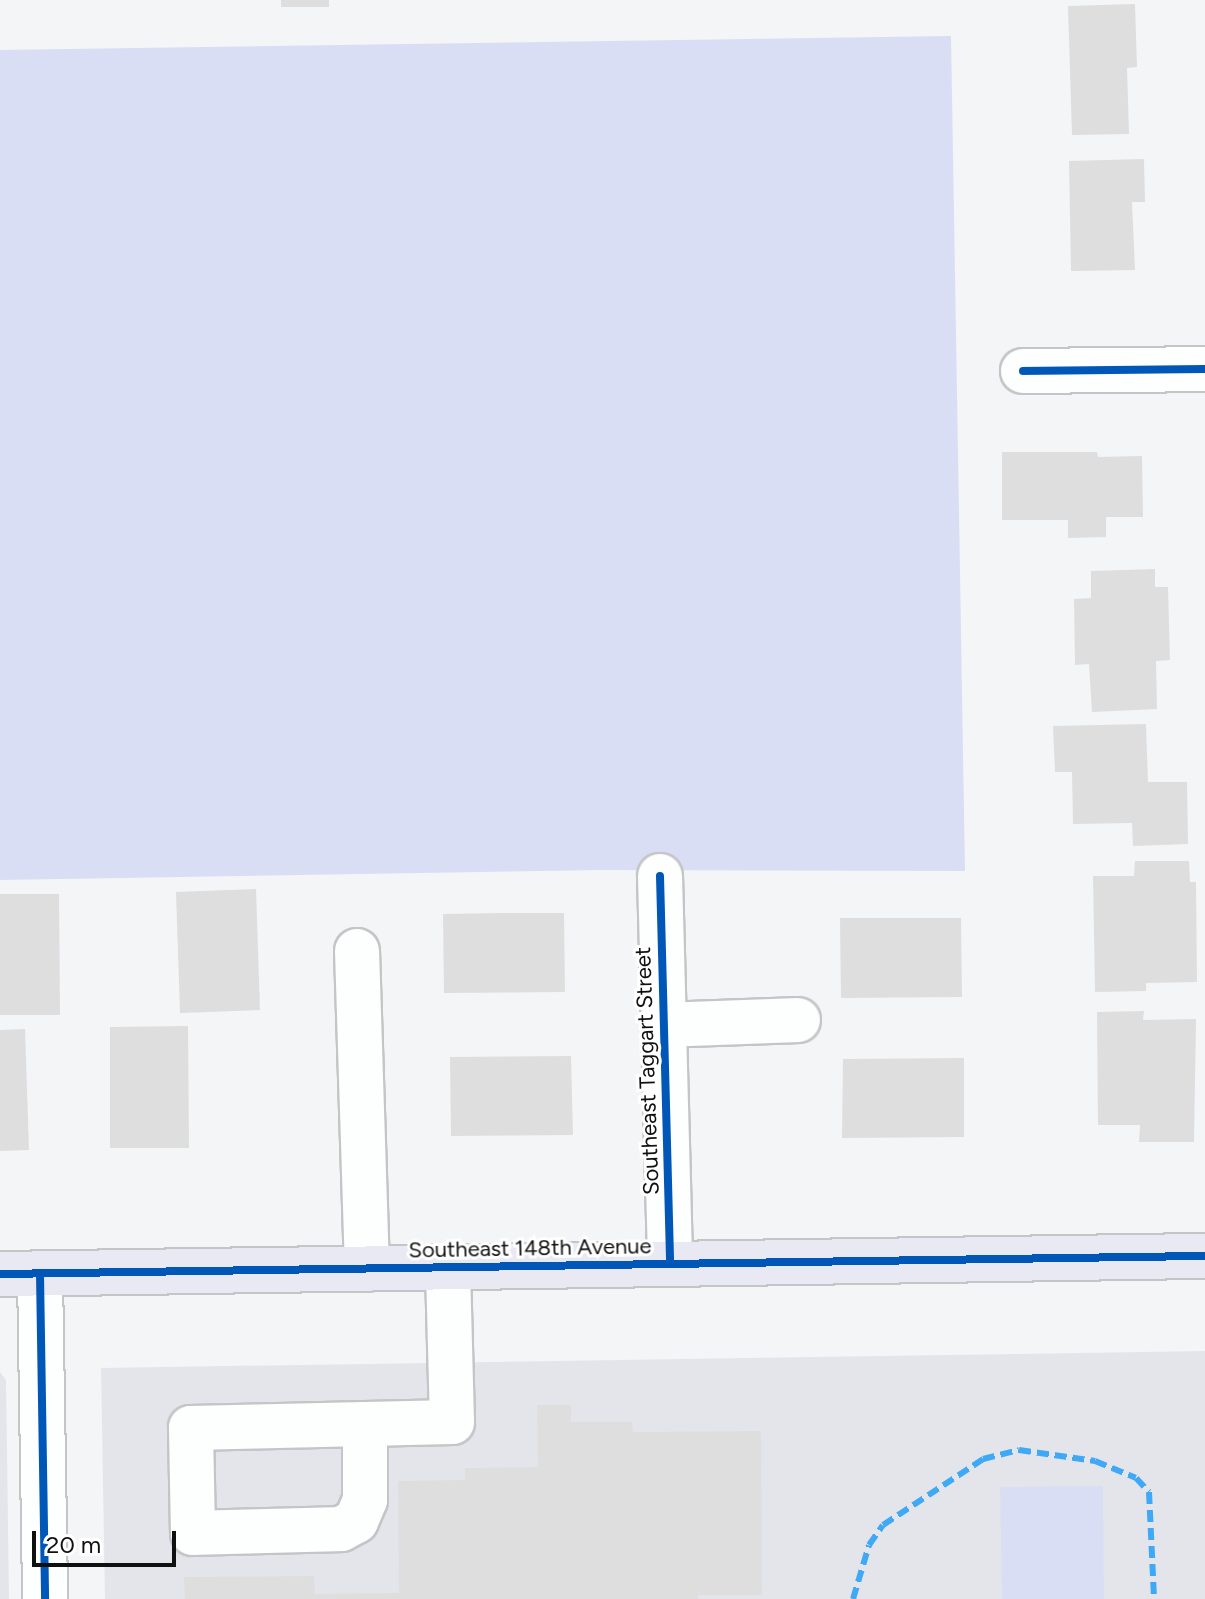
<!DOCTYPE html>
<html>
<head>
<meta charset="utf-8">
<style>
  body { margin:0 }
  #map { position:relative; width:1205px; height:1599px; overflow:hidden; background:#f4f5f6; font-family:Figtree,sans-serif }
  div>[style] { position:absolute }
  .built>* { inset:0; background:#e4e5eb }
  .green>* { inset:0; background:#dadef5 }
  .building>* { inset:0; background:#dededf }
  .roads { filter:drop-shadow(2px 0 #c4c5c6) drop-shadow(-2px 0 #c4c5c6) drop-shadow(0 2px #c4c5c6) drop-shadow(0 -2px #c4c5c6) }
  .minor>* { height:44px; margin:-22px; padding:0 22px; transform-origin:22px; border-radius:22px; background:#fdfefe }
  .major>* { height:44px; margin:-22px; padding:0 22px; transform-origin:22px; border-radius:22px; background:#e8e9f2 }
  .quiet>* { height:6px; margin-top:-3px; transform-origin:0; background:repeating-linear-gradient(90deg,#3fa9f5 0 12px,transparent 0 18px) }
  .cycleway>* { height:8px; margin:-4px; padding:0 4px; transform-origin:4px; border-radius:4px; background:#0057b8 }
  span { translate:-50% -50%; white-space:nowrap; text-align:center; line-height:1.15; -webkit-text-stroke:6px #fff; paint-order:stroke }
  .street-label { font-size:22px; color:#101011 }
  .scale { position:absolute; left:32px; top:1531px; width:144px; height:36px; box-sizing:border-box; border:4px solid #101011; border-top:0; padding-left:10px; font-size:24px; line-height:28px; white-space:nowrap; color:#101011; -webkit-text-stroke:6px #fff; paint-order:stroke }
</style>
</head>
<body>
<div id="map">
  <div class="built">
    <div style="clip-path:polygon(1205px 1351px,1205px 1599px,105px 1599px,101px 1368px)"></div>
    <div style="clip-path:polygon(0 1372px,6px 1380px,9px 1599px,0 1599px)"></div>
  </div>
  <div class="green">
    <div style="clip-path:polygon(951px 36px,965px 871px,601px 870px,0 880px,0 50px)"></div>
    <div style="clip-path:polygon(1103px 1486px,1104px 1599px,1002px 1599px,1000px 1487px)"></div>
  </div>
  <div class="building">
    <div style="clip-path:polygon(281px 0,329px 0,329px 7px,281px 7px)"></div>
    <div style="clip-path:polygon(1135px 4px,1137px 67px,1127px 68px,1129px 134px,1072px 135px,1068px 6px)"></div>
    <div style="clip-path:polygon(1144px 159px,1145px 202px,1132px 202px,1135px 270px,1071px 271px,1069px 161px)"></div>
    <div style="clip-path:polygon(1002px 452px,1097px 452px,1098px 457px,1142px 456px,1143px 517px,1106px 517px,1106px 537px,1068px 538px,1068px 520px,1002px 520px)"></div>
    <div style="clip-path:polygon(1155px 569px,1155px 587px,1168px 587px,1170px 660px,1156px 661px,1157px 709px,1092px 712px,1089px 664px,1075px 665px,1074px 599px,1091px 598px,1091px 571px)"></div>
    <div style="clip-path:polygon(1146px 724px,1148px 782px,1187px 782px,1188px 844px,1133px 846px,1132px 823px,1073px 824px,1072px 772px,1055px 772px,1053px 726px)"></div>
    <div style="clip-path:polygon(1135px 861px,1189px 861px,1190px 882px,1196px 882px,1197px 982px,1146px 983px,1146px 991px,1095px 992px,1093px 876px,1134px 876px)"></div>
    <div style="clip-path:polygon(256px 889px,260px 1010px,180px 1013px,176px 892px)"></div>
    <div style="clip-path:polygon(0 894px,59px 894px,60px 1015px,0 1015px)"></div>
    <div style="clip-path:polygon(503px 913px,564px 913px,565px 992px,444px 993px,443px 914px)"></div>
    <div style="clip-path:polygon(840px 918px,961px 918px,962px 997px,841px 998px)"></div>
    <div style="clip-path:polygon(1144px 1011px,1143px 1020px,1196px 1019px,1194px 1142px,1139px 1142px,1140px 1125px,1098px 1125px,1097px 1012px)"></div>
    <div style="clip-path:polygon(188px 1026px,189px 1148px,110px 1148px,110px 1027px)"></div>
    <div style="clip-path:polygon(25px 1029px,29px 1150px,0 1151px,0 1030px)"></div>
    <div style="clip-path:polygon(571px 1056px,573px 1135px,451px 1136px,450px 1057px)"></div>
    <div style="clip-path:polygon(964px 1058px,964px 1137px,842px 1138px,843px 1059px)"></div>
    <div style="clip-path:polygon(537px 1405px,571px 1405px,571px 1422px,632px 1422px,633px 1432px,761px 1431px,762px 1595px,698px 1595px,698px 1599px,185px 1599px,184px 1577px,314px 1576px,315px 1594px,399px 1593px,398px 1481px,465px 1480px,465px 1468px,538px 1467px)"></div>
  </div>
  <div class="roads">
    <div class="minor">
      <div style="left:1023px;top:371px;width:182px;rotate:-0.6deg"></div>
      <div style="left:660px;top:876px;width:388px;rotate:88.5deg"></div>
      <div style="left:357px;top:951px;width:318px;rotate:88.2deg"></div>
      <div style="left:663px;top:1025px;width:135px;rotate:-2.1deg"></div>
      <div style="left:40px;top:1274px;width:325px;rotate:89.1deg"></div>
      <div style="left:365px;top:1424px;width:76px;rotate:90deg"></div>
      <div style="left:365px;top:1500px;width:23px;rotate:113deg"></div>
      <div style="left:356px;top:1521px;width:17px;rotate:152deg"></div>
      <div style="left:341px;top:1529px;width:148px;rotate:178.5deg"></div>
      <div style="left:193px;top:1533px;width:105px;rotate:-91.1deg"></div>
      <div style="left:191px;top:1428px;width:261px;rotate:-1.3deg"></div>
      <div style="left:452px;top:1422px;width:154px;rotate:-91.5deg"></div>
    </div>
    <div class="major">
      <div style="left:0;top:1274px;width:1205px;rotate:-0.86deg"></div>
    </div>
  </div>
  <div class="quiet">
    <div style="left:853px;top:1599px;width:56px;rotate:-73.5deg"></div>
    <div style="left:869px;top:1545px;width:24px;rotate:-55deg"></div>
    <div style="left:883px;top:1525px;width:120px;rotate:-33.4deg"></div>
    <div style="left:983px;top:1459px;width:37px;rotate:-14deg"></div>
    <div style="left:1019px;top:1450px;width:77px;rotate:8.2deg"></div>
    <div style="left:1095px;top:1461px;width:44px;rotate:22.5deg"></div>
    <div style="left:1136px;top:1478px;width:19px;rotate:47deg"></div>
    <div style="left:1149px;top:1492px;width:107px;rotate:87.3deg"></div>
  </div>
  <div class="cycleway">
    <div style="left:1023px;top:371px;width:182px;rotate:-0.6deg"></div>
    <div style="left:660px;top:876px;width:388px;rotate:88.5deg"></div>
    <div style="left:0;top:1274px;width:1205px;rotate:-0.86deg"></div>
    <div style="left:40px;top:1274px;width:325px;rotate:89.1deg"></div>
  </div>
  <div class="street-label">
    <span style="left:647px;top:1071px;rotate:-92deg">Southeast Taggart Street</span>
    <span style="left:530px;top:1248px;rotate:-1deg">Southeast 148th Avenue</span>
  </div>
  <div class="scale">20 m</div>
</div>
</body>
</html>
